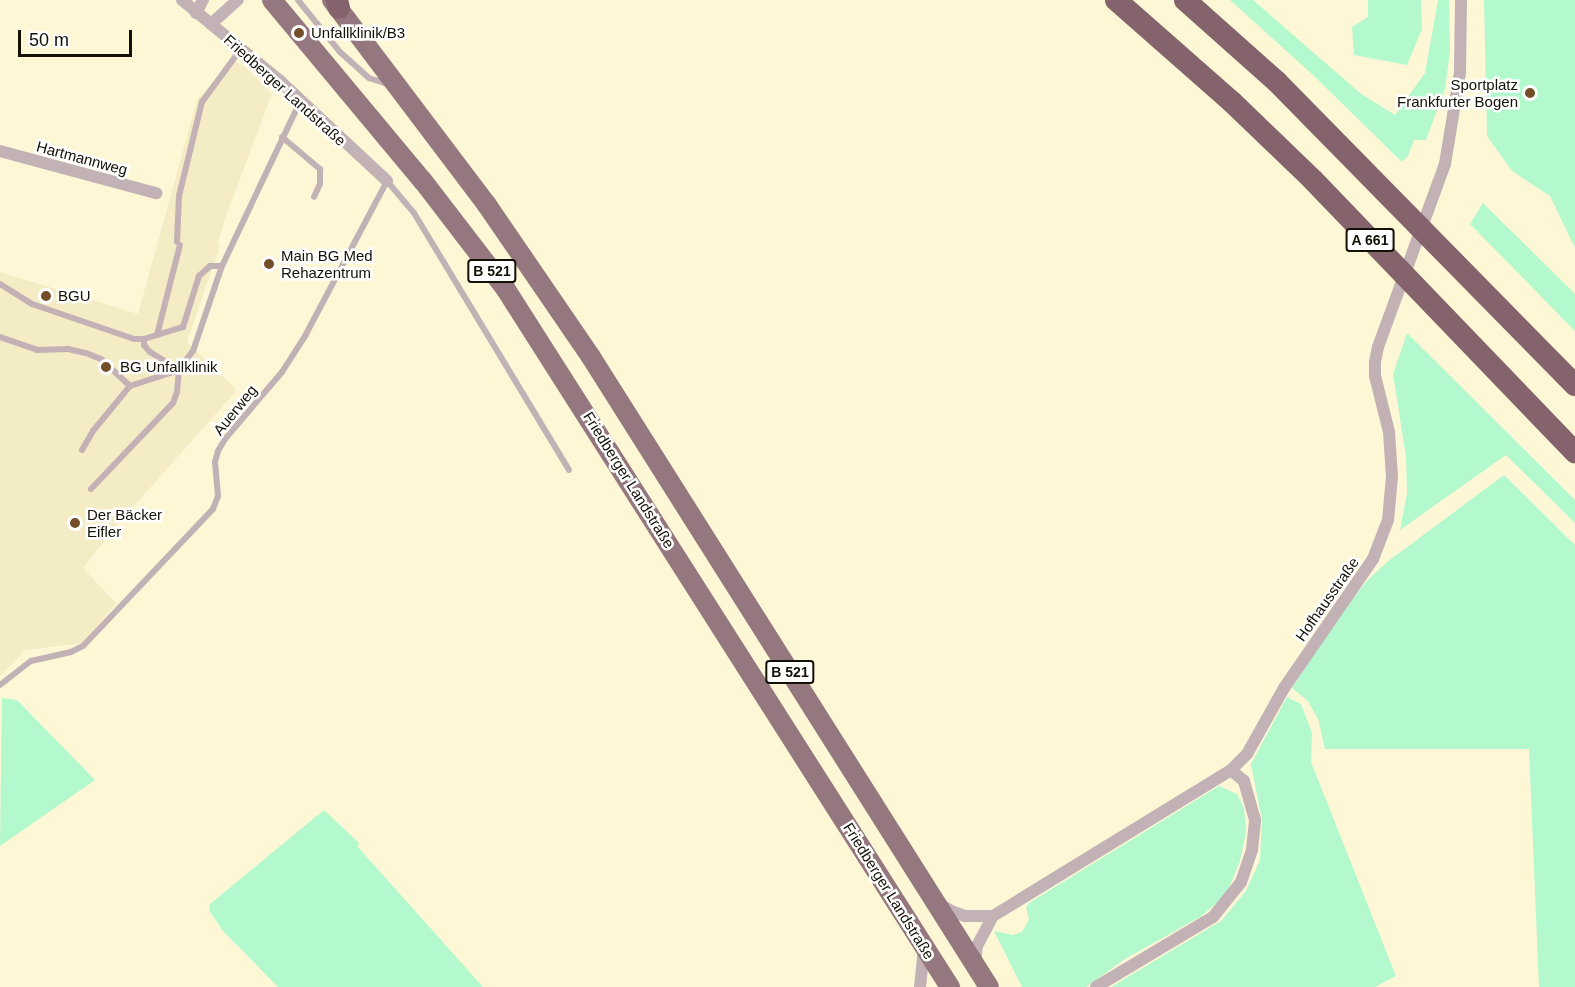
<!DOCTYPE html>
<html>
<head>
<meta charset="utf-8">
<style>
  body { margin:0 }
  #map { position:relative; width:1575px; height:987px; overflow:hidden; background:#fef7d6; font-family:Arial,sans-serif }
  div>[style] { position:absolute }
  .built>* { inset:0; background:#f4ecc4 }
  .green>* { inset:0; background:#b4f8ce }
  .service>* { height:6px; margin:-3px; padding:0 3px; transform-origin:3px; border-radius:3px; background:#c2b1b5 }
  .minor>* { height:12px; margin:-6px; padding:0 6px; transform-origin:6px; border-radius:6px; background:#c2b1b5 }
  .primary>* { height:20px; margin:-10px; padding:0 10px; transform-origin:10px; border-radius:10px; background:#95787f }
  .motorway>* { height:22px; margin:-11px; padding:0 11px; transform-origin:11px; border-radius:11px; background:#84636c }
  .dots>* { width:16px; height:16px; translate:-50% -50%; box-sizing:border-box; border:3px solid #fff; border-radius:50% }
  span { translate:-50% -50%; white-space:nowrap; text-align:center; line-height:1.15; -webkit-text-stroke:5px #fff; paint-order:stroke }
  .shield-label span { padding:2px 4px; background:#fff; border:2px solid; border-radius:4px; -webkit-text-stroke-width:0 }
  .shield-label { font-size:14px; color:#131005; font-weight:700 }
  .poi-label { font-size:15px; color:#131005 }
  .left { translate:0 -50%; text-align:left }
  .right { translate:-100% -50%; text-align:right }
  .street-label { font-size:15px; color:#131005 }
  .scale { position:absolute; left:18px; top:30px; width:114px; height:27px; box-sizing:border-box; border:3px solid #131005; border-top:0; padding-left:8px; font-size:18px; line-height:21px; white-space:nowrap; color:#131005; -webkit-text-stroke:4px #fff; paint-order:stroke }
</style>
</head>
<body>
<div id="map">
  <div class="built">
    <div style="clip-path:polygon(233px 61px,244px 66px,272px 94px,227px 213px,218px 242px,220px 246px,187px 342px,237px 390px,117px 525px,83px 568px,116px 603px,83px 643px,25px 650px,0 676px,0 272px,138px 314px,197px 100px)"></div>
  </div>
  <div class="green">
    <div style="clip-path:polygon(1230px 0,1253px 0,1360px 93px,1395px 115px,1425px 73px,1438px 0,1449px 0,1450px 51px,1445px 89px,1426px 140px,1414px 140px,1408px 156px,1402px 162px,1313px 75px)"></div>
    <div style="clip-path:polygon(1368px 0,1421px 0,1422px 29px,1407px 65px,1354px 55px,1352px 27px,1368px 17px)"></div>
    <div style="clip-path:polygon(1484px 0,1575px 0,1575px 248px,1550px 196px,1512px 171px,1487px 136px)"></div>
    <div style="clip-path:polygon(1483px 203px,1575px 294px,1575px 331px,1470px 224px)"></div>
    <div style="clip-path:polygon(1407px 333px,1575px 500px,1575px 523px,1506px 455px,1400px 530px,1407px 493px,1406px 457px,1393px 374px)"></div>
    <div style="clip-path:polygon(1504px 475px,1575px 545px,1575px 987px,1539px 987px,1529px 749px,1325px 749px,1318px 719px,1308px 701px,1292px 688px,1339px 616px,1366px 582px,1387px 562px)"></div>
    <div style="clip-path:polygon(1287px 697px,1301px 704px,1312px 733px,1311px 762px,1396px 976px,1375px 987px,1111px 987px,1221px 921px,1246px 891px,1260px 860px,1262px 820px,1251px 764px)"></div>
    <div style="clip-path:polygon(2px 698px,17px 700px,95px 780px,0 846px)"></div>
    <div style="clip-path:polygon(1219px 786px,1237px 794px,1244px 808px,1246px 832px,1240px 861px,1226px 895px,1200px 917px,1125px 959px,1086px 987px,1022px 987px,994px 931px,1013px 935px,1022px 932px,1029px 919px,1026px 908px,1029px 903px)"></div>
    <div style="clip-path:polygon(324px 810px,360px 844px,357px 846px,483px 987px,278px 987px,223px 931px,209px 910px,210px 904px)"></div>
  </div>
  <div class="service">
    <div style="left:298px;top:0;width:67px;rotate:51.1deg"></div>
    <div style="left:340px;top:52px;width:39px;rotate:42deg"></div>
    <div style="left:369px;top:78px;width:22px;rotate:18deg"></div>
    <div style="left:282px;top:137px;width:50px;rotate:40.1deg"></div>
    <div style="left:320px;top:169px;width:15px;rotate:90deg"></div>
    <div style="left:320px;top:184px;width:14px;rotate:115deg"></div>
    <div style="left:177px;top:242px;width:46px;rotate:-87.5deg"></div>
    <div style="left:179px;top:196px;width:97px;rotate:-76.3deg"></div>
    <div style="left:202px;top:102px;width:66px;rotate:-53.7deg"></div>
    <div style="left:0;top:284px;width:38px;rotate:32deg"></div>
    <div style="left:32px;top:304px;width:108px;rotate:18.9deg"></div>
    <div style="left:134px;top:339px;width:10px"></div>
    <div style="left:157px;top:335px;width:93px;rotate:-75.7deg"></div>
    <div style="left:0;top:337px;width:39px;rotate:19deg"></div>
    <div style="left:37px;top:350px;width:31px;rotate:-2deg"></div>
    <div style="left:68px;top:349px;width:18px;rotate:13deg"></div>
    <div style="left:86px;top:353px;width:16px;rotate:22deg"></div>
    <div style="left:101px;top:359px;width:40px;rotate:43deg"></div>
    <div style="left:179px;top:370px;width:34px;rotate:-148deg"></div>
    <div style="left:150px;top:352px;width:9px;rotate:-131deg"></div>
    <div style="left:144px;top:345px;width:6px;rotate:-90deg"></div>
    <div style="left:144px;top:339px;width:41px;rotate:-17.1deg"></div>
    <div style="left:183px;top:327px;width:53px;rotate:-72.6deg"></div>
    <div style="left:199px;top:276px;width:15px;rotate:-42deg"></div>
    <div style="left:210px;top:266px;width:12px"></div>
    <div style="left:82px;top:450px;width:22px;rotate:-60deg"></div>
    <div style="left:93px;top:431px;width:58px;rotate:-50.6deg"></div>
    <div style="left:130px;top:386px;width:52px;rotate:-18.1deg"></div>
    <div style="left:91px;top:489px;width:119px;rotate:-46.4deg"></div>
    <div style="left:173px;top:403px;width:12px;rotate:-70deg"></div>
    <div style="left:177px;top:392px;width:22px;rotate:-85deg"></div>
    <div style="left:179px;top:370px;width:24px;rotate:-54deg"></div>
    <div style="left:193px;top:351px;width:90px;rotate:-71.2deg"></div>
    <div style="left:222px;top:266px;width:182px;rotate:-64.6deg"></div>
    <div style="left:0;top:685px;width:39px;rotate:-38deg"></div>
    <div style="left:31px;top:661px;width:41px;rotate:-12.7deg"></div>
    <div style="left:71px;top:652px;width:13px;rotate:-27deg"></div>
    <div style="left:83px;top:646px;width:189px;rotate:-46.5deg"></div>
    <div style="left:213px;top:509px;width:14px;rotate:-69deg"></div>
    <div style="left:218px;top:496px;width:34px;rotate:-95deg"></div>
    <div style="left:215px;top:462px;width:11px;rotate:-75deg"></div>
    <div style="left:218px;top:451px;width:14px;rotate:-60deg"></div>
    <div style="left:225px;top:439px;width:88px;rotate:-49.6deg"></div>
    <div style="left:282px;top:372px;width:43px;rotate:-57.4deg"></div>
    <div style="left:305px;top:336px;width:175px;rotate:-62.1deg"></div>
    <div style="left:387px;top:181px;width:42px;rotate:49.8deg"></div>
    <div style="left:414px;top:213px;width:300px;rotate:58.9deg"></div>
  </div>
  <div class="minor">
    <div style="left:182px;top:0;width:129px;rotate:39.6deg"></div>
    <div style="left:281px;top:82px;width:145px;rotate:43deg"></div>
    <div style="left:196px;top:13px;width:15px;rotate:-62deg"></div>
    <div style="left:211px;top:24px;width:36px;rotate:-42deg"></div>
    <div style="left:0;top:151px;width:162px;rotate:15.1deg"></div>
    <div style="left:940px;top:904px;width:13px;rotate:32deg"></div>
    <div style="left:951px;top:911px;width:15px;rotate:20deg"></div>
    <div style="left:965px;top:916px;width:28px"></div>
    <div style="left:975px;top:964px;width:18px;rotate:-84deg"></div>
    <div style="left:977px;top:946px;width:34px;rotate:-62deg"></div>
    <div style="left:993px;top:916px;width:279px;rotate:-31.5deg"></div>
    <div style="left:1231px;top:770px;width:23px;rotate:-45deg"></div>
    <div style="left:1247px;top:754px;width:76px;rotate:-60.7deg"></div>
    <div style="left:1284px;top:688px;width:157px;rotate:-55.4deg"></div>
    <div style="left:1373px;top:559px;width:42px;rotate:-69deg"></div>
    <div style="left:1388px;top:520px;width:43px;rotate:-84.7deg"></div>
    <div style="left:1392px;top:477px;width:45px;rotate:-93.8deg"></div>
    <div style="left:1389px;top:432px;width:58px;rotate:-104deg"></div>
    <div style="left:1375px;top:376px;width:14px;rotate:-90deg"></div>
    <div style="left:1375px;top:362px;width:15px;rotate:-79deg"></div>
    <div style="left:1378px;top:347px;width:195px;rotate:-69.9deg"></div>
    <div style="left:1445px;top:164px;width:93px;rotate:-80.7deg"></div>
    <div style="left:1460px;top:72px;width:72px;rotate:-89.2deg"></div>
    <div style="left:920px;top:987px;width:39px;rotate:-84deg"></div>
    <div style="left:1096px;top:987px;width:136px;rotate:-30.9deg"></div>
    <div style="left:1213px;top:917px;width:45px;rotate:-51.3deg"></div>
    <div style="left:1241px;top:882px;width:34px;rotate:-71deg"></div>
    <div style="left:1252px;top:850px;width:30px;rotate:-84deg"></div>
    <div style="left:1255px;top:820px;width:41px;rotate:-105.8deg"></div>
    <div style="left:1244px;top:781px;width:17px;rotate:-140deg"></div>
  </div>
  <div class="primary">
    <div style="left:272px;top:0;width:236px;rotate:50.2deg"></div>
    <div style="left:423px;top:181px;width:135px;rotate:52.5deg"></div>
    <div style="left:505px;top:288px;width:829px;rotate:57.52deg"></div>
    <div style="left:332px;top:0;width:257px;rotate:52.9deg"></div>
    <div style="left:487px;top:205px;width:184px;rotate:55.6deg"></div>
    <div style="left:591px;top:357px;width:745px;rotate:57.72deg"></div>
  </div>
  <div class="motorway">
    <div style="left:337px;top:0;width:8px;rotate:76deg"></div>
    <div style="left:1116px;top:0;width:154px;rotate:41.3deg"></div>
    <div style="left:1232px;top:102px;width:112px;rotate:43.9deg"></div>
    <div style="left:1313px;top:180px;width:378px;rotate:46.1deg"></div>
    <div style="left:1185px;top:0;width:123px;rotate:41.7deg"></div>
    <div style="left:1277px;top:82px;width:425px;rotate:45.5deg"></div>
  </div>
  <div class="dots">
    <div style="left:299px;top:33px;background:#734e29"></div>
    <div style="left:1530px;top:93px;background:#734e29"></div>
    <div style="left:269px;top:264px;background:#734e29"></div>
    <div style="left:46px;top:296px;background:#734e29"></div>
    <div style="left:106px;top:367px;background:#734e29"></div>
    <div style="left:75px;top:523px;background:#734e29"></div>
  </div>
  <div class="shield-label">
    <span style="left:1370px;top:240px">A 661</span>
    <span style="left:492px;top:271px">B 521</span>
    <span style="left:790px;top:672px">B 521</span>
  </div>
  <div class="poi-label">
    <span class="left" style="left:311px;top:33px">Unfallklinik/B3</span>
    <span class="right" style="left:1518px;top:93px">Sportplatz<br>Frankfurter Bogen</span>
    <span class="left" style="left:281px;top:264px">Main BG Med<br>Rehazentrum</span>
    <span class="left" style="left:58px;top:296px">BGU</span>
    <span class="left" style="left:120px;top:367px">BG Unfallklinik</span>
    <span class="left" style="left:87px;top:523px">Der Bäcker<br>Eifler</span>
  </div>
  <div class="street-label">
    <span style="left:285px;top:90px;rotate:42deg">Friedberger Landstraße</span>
    <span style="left:82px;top:158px;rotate:15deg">Hartmannweg</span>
    <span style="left:235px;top:410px;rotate:-51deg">Auerweg</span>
    <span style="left:629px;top:480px;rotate:58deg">Friedberger Landstraße</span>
    <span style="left:1327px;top:599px;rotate:-55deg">Hofhausstraße</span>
    <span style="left:889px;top:891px;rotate:58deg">Friedberger Landstraße</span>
  </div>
  <div class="scale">50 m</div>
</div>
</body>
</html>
